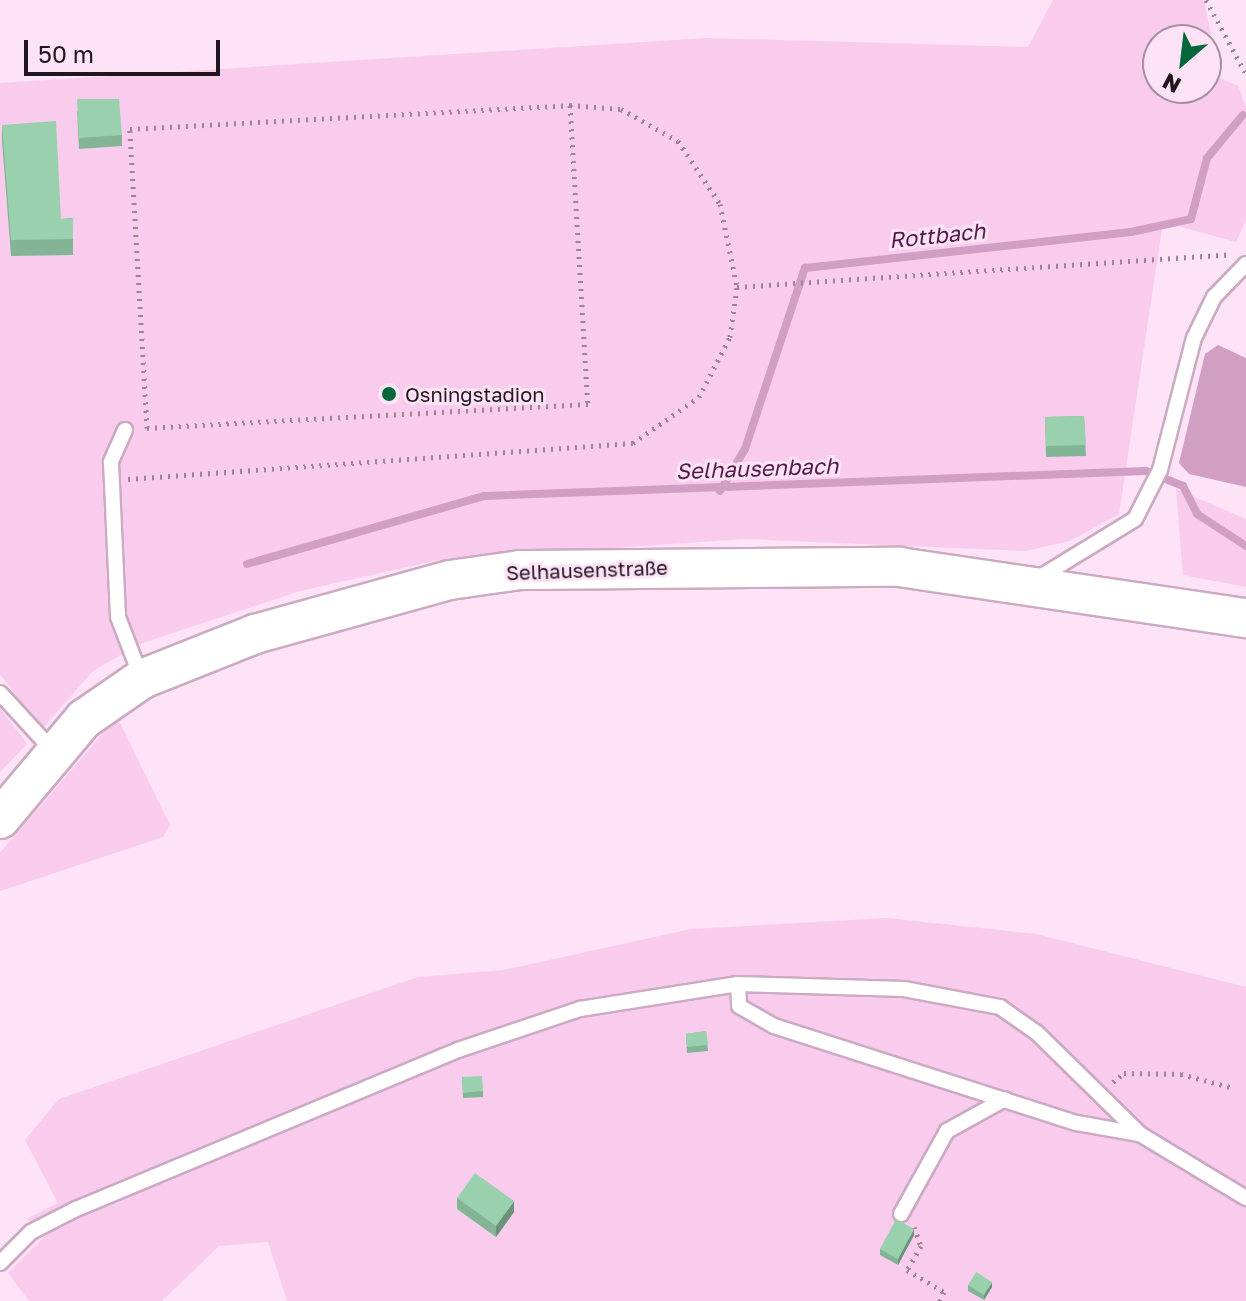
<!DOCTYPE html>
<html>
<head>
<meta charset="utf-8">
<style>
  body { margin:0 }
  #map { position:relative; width:1246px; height:1301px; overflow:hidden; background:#fee2f6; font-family:"Golos Text",sans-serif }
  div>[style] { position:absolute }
  .green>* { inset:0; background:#f9cced }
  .water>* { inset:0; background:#d09fc3 }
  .stream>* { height:8px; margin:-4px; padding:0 4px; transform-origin:4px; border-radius:4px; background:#d09fc3 }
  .path>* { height:5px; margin-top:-2.5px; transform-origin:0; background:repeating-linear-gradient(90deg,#9a8594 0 2px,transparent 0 8px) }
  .roads { filter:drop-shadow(2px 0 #cbaac2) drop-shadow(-2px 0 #cbaac2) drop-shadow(0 2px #cbaac2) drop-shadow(0 -2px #cbaac2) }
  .lane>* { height:14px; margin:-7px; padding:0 7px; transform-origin:7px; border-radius:7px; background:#fff }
  .secondary>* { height:38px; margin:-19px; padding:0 19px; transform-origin:19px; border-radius:19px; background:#fff }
  .wall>* { inset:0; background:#84b496 }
  .shaded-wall>* { inset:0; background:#6b927a }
  .building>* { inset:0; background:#99d1ae }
  .dots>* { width:22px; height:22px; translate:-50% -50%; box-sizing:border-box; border:4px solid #fee2f6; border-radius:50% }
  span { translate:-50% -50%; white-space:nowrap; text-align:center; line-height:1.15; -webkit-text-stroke:6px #fee2f6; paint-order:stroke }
  .poi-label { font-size:20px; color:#21151e }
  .left { translate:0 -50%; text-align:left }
  .street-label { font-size:20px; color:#21151e }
  .water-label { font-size:22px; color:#541a49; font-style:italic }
  .north { position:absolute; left:1142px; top:24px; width:80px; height:80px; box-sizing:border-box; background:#fee2f6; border:2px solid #a690a0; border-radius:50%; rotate:208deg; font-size:22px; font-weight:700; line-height:32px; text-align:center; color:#21151e }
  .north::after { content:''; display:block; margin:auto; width:28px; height:36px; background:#03673c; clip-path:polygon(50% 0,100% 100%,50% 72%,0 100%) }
  .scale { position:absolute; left:24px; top:40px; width:196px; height:36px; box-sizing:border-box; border:4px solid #21151e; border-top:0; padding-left:10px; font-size:24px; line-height:28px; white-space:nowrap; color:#21151e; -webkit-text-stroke:6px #fee2f6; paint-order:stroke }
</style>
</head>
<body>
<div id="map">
  <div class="green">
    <div style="clip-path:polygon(evenodd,1053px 0,1204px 0,1220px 78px,1238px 86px,1246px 107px,1246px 220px,1236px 242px,1163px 222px,1119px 514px,1070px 541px,1025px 551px,745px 539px,439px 560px,300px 591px,140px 644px,93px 671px,41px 730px,0 674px,0 83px,707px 38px,1028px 47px,1053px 0,1158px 40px,1206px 40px,1206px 88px,1158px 88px,1158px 40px)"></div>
    <div style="clip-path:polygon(1176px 489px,1246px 519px,1246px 587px,1183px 575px)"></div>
    <div style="clip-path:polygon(0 708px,27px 744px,0 772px)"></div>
    <div style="clip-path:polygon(117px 717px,170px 825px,163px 837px,0 891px,0 853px)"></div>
    <div style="clip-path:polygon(887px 918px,1036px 934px,1246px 987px,1246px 1301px,287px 1301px,268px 1242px,219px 1246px,162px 1301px,29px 1301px,8px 1273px,49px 1232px,26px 1219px,58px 1203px,25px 1140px,59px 1099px,418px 977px,503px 970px,691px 929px)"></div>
  </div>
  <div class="water">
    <div style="clip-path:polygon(1218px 345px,1246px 358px,1246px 487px,1189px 474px,1179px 463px,1205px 354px)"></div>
  </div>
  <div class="stream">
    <div style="left:720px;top:491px;width:49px;rotate:-59.2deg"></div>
    <div style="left:745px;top:449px;width:191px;rotate:-71.7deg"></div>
    <div style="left:805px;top:268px;width:328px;rotate:-6.3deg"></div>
    <div style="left:1131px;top:232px;width:61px;rotate:-12.2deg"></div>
    <div style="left:1191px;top:219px;width:63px;rotate:-75.3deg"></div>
    <div style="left:1207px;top:158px;width:56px;rotate:-50.1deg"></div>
    <div style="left:247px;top:564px;width:247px;rotate:-16deg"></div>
    <div style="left:484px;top:496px;width:662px;rotate:-2.16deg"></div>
    <div style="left:1146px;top:471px;width:40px;rotate:22deg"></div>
    <div style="left:1183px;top:486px;width:31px;rotate:63deg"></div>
    <div style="left:1197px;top:514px;width:59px;rotate:33.1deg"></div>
  </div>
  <div class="path">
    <div style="left:1206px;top:0;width:84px;rotate:61.6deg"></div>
    <div style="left:570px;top:105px;width:300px;rotate:86.6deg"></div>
    <div style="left:588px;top:404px;width:442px;rotate:176.9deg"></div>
    <div style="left:147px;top:428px;width:299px;rotate:-93.3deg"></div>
    <div style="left:130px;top:129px;width:441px;rotate:-3.1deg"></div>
    <div style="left:570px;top:105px;width:51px;rotate:4.5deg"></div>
    <div style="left:621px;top:109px;width:65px;rotate:29.3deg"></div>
    <div style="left:678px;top:141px;width:76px;rotate:56.3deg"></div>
    <div style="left:720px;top:204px;width:85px;rotate:78.4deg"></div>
    <div style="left:128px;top:479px;width:506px;rotate:-4.08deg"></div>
    <div style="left:633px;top:443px;width:80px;rotate:-34.9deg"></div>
    <div style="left:699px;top:397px;width:68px;rotate:-62.7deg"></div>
    <div style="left:730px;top:337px;width:50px;rotate:-82deg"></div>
    <div style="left:737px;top:287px;width:492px;rotate:-3.8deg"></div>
    <div style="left:1113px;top:1082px;width:14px;rotate:-39deg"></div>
    <div style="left:1124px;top:1073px;width:57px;rotate:1deg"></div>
    <div style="left:1181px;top:1074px;width:55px;rotate:14.8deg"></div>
    <div style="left:914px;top:1227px;width:20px;rotate:70deg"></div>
    <div style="left:921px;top:1246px;width:28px;rotate:120deg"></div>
    <div style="left:907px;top:1270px;width:43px;rotate:30.7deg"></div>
    <div style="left:944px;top:1292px;width:10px;rotate:114deg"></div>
  </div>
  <div class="roads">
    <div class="lane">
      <div style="left:125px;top:430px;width:35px;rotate:114deg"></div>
      <div style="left:111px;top:462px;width:155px;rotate:87.4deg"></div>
      <div style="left:118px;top:617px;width:64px;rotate:69deg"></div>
      <div style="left:1037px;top:579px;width:115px;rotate:-31.5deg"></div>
      <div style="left:1135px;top:519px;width:55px;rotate:-63deg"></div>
      <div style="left:1160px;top:470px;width:136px;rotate:-75.6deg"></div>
      <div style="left:1194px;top:338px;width:46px;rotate:-64deg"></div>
      <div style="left:1214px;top:297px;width:46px;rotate:-45.9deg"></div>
      <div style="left:0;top:693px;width:80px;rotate:47.5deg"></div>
      <div style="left:738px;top:984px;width:22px;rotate:87deg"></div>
      <div style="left:739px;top:1006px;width:40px;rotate:29.7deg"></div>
      <div style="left:774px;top:1026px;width:318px;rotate:17.8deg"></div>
      <div style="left:1077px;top:1123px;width:63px;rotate:10.1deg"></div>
      <div style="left:901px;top:1214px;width:95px;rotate:-61deg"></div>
      <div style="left:947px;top:1131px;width:66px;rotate:-28.9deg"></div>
      <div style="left:0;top:1263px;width:44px;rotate:-45deg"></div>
      <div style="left:31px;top:1232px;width:51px;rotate:-27.1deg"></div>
      <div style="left:76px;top:1209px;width:414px;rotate:-22.6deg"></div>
      <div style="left:458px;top:1050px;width:129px;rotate:-18.6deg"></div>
      <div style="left:580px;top:1009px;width:160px;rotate:-9deg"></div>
      <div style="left:738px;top:984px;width:166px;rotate:1.7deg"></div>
      <div style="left:904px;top:989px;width:98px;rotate:10.6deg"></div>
      <div style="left:1000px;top:1007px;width:45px;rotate:35.1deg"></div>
      <div style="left:1037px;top:1033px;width:144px;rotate:44.4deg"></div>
      <div style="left:1140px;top:1134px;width:124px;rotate:31.1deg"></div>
    </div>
    <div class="secondary">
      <div style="left:0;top:819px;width:131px;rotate:-50deg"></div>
      <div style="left:84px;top:719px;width:70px;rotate:-34.6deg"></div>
      <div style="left:142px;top:679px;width:122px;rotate:-21.7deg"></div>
      <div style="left:255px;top:634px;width:202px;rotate:-15.5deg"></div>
      <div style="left:450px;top:580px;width:71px;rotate:-8.1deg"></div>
      <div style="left:520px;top:570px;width:379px;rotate:-0.5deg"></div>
      <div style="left:899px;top:567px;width:351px;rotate:8.4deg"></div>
    </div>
  </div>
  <div class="wall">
    <div style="clip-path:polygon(77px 111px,122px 135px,122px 146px,79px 149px)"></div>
    <div style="clip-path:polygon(2px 125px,61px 219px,73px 218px,73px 255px,11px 256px,2px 141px)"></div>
    <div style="clip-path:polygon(1084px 416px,1086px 456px,1046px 457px,1045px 417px)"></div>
    <div style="clip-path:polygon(706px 1031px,708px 1051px,687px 1053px,686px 1034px)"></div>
    <div style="clip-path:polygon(462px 1077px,483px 1091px,483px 1097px,463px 1098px)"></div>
    <div style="clip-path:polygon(457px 1198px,514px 1212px,496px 1237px,457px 1209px)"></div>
    <div style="clip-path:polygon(914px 1235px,898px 1265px,880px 1255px,880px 1249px)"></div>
    <div style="clip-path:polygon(968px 1285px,992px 1287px,984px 1300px,968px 1291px)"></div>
  </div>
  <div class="shaded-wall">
    <div style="clip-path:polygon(514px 1201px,514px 1212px,496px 1237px,496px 1226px)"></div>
    <div style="clip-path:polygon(914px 1229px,914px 1235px,898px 1265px,898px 1259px)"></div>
    <div style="clip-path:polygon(992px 1282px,992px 1287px,984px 1300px,984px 1295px)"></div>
  </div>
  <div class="building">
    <div style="clip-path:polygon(77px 99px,119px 99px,122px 135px,79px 138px)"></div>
    <div style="clip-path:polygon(56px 121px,61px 219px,73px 218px,73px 239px,11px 240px,2px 125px)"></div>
    <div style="clip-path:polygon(1084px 416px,1086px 445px,1046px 446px,1045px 417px)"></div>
    <div style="clip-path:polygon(706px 1031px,708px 1045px,687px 1047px,686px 1034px)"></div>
    <div style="clip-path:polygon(482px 1076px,483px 1091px,463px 1093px,462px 1077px)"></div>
    <div style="clip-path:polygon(475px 1173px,514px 1201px,496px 1226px,457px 1198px)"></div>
    <div style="clip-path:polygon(896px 1219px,914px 1229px,898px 1259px,880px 1249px)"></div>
    <div style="clip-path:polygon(976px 1272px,992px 1282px,984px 1295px,968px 1285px)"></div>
  </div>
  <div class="dots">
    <div style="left:389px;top:394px;background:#03673c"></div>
  </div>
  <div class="poi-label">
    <span class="left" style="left:405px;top:394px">Osningstadion</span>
  </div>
  <div class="street-label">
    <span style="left:587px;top:570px;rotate:-2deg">Selhausenstraße</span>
  </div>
  <div class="water-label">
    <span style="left:937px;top:235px;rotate:-6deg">Rottbach</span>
    <span style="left:757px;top:468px;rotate:-2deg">Selhausenbach</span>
  </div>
  <div class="north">N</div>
  <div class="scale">50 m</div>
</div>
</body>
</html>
